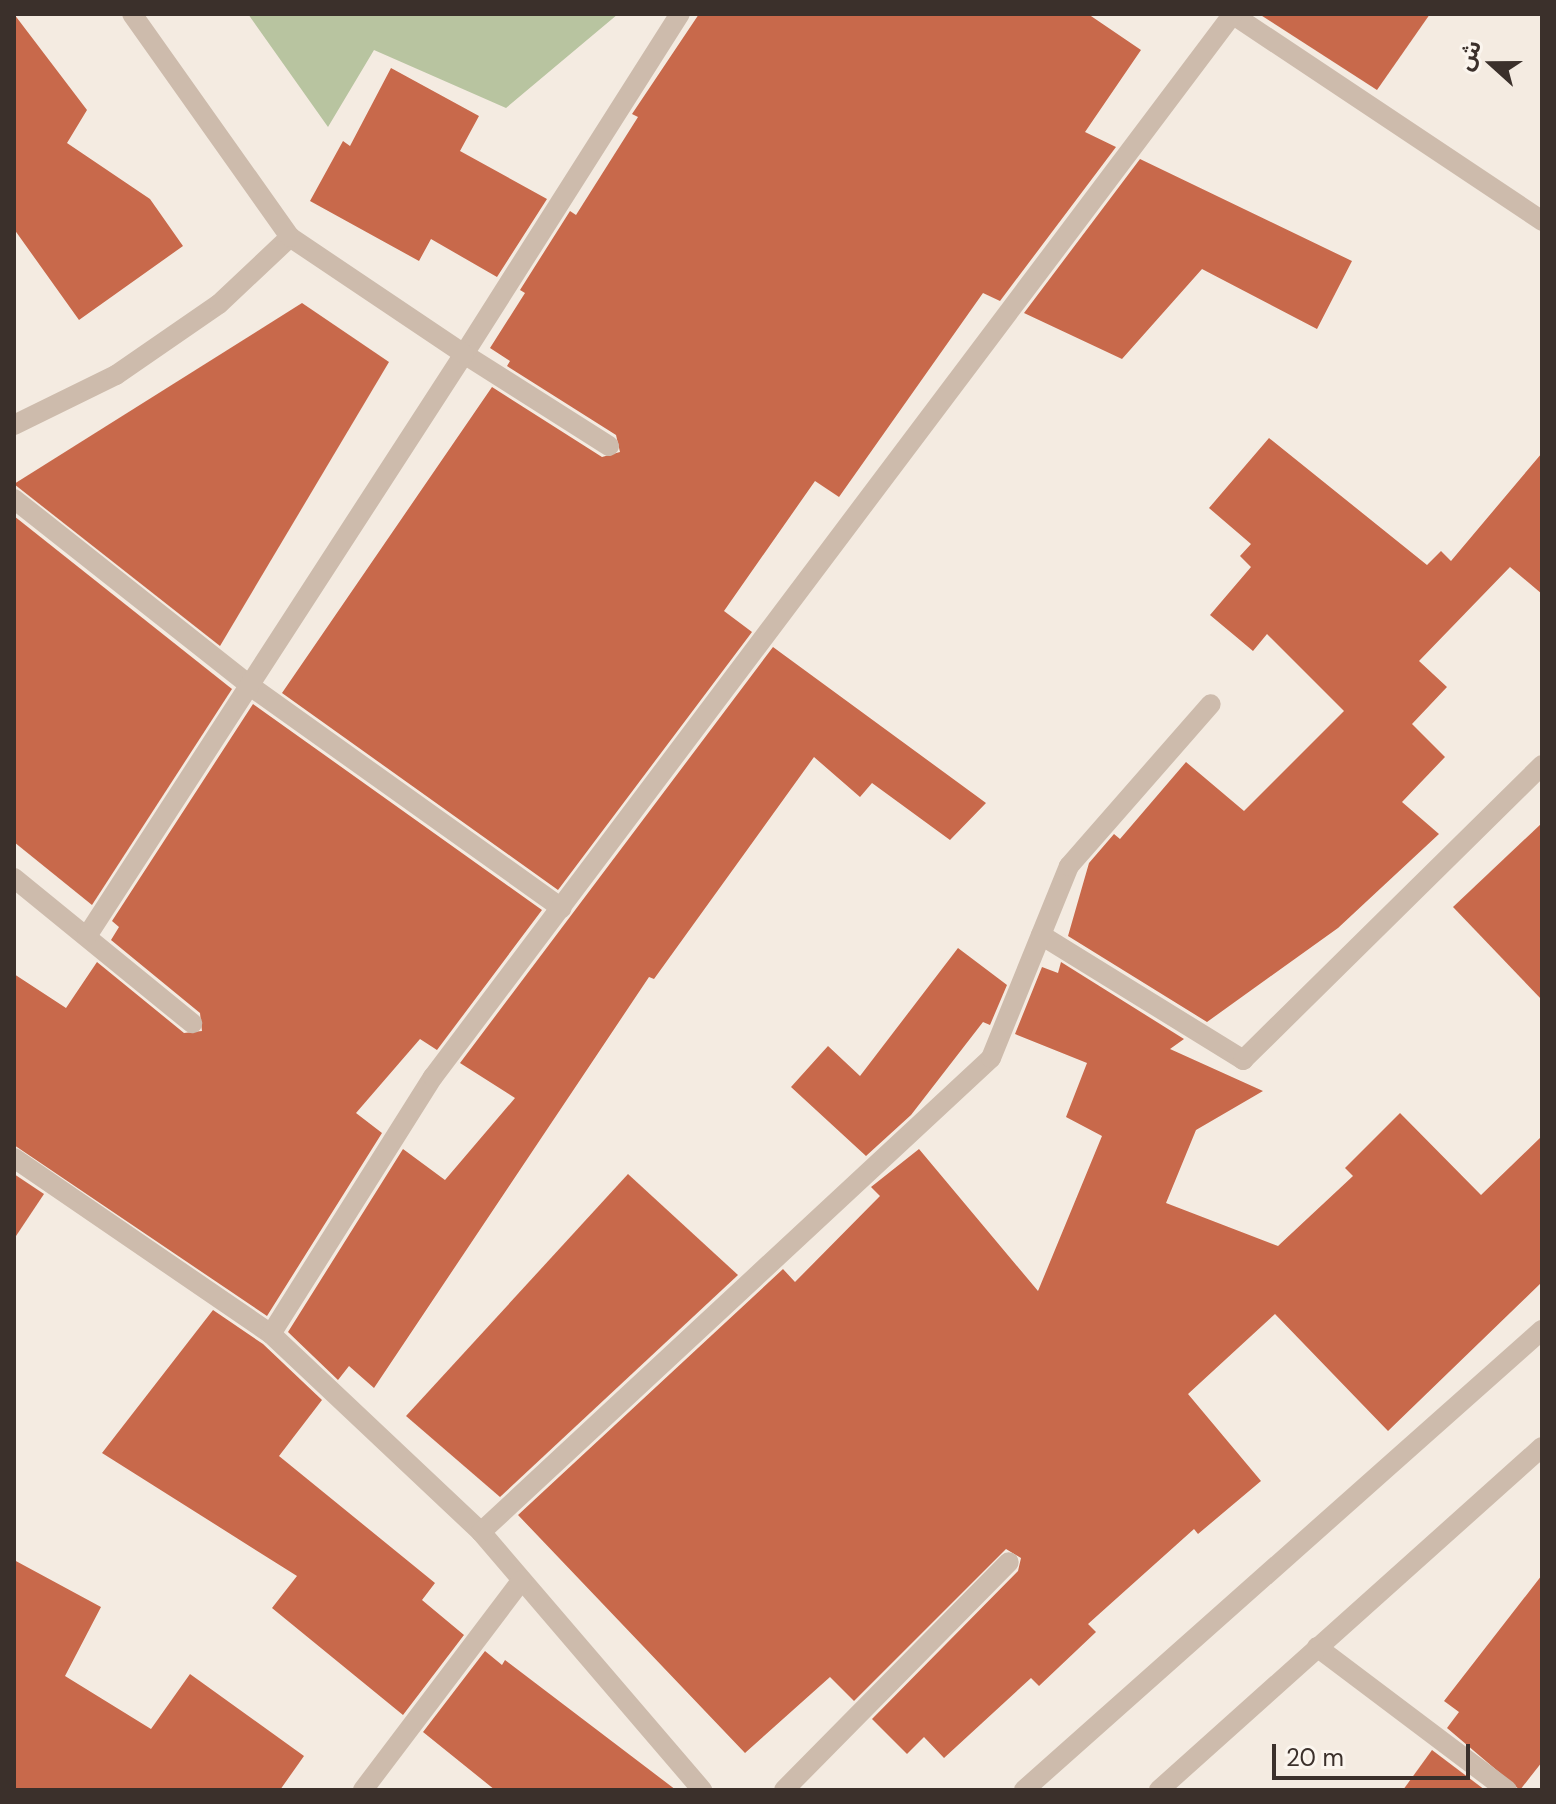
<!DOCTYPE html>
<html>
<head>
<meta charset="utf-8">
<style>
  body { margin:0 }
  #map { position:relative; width:1556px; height:1804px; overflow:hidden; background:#f4ebe1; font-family:"DM Sans","Noto Sans Arabic",sans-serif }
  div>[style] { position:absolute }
  .green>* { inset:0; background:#b8c4a0 }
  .building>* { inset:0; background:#c8694b }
  .minor>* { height:20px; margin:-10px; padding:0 10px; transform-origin:10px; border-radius:10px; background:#cdbbac }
  .tertiary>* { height:20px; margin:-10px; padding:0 10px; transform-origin:10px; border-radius:10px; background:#cdbbac }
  span { translate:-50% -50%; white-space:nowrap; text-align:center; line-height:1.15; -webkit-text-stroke:8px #fbf5ee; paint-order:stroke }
  .frame { position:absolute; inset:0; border:16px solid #3b302b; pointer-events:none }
  .north { position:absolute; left:1452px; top:24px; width:80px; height:80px; -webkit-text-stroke:6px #fbf5ee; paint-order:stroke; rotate:291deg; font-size:22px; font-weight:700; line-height:32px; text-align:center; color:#3b302b }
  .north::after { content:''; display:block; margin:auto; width:28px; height:36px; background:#3b302b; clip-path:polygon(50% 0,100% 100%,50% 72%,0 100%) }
  .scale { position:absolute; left:1272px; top:1744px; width:198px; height:36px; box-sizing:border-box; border:4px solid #3b302b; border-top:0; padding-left:10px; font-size:24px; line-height:28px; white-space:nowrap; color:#3b302b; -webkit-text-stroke:6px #fbf5ee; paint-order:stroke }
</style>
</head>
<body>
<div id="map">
  <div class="green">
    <div style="clip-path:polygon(248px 14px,618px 14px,506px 108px,374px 50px,328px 127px)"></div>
  </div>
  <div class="building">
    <div style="clip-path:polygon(14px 14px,87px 110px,67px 143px,150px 199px,183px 246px,79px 320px,14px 229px)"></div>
    <div style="clip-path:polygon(699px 14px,1088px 14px,1141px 50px,1085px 132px,1116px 147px,1000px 301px,983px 293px,839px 497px,815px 481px,724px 611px,752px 632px,558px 890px,282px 693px,492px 387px,602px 457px,620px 452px,616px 435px,507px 366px,510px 361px,490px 348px,525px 293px,520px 290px,570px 211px,576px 215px,638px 117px,632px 114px)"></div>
    <div style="clip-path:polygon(1259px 14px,1430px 14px,1377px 90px)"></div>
    <div style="clip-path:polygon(391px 68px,479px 116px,460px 151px,547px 199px,497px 277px,431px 239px,419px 261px,310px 201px,343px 141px,350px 146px)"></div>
    <div style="clip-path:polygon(1140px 159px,1352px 261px,1317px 329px,1202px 269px,1122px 359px,1024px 313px)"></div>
    <div style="clip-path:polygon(302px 303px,389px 362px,220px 646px,14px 484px)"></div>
    <div style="clip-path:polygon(1269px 438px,1427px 565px,1441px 551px,1451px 561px,1542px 453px,1542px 594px,1510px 567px,1419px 661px,1447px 687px,1412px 724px,1445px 757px,1402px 802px,1439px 834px,1338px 928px,1207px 1022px,1068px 936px,1089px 863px,1114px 834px,1120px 839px,1186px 762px,1244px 811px,1344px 711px,1267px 634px,1253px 651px,1210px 615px,1251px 567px,1240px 556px,1251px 544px,1209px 508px)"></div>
    <div style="clip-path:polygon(14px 516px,232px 689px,92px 905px,14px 842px)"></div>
    <div style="clip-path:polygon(773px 647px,986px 803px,950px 840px,872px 783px,860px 797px,814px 757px,654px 979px,649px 977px,374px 1388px,349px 1366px,338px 1380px,288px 1332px,403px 1149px,445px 1180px,515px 1098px,460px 1063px)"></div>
    <div style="clip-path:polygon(253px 704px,542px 910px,437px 1050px,420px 1039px,356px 1113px,382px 1133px,267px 1316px,14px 1145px,14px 974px,66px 1008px,97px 962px,184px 1033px,202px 1031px,200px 1013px,111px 940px,119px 927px,112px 921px)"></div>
    <div style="clip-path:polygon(1542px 823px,1542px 1000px,1453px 907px)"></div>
    <div style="clip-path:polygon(958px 948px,1007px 985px,990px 1025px,983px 1022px,911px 1115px,866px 1156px,791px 1087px,828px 1046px,860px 1076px)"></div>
    <div style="clip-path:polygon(1061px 962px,1184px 1039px,1170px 1049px,1263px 1091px,1196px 1130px,1166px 1203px,1278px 1246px,1353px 1176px,1345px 1168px,1400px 1113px,1481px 1195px,1542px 1136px,1542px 1282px,1388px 1431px,1275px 1314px,1188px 1394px,1261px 1481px,1198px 1534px,1194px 1529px,1088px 1624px,1096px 1632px,1039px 1686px,1031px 1678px,944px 1758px,924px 1737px,907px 1754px,872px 1719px,1018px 1571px,1021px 1558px,1006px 1549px,854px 1701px,830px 1677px,745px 1753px,518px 1515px,783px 1269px,795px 1282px,880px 1196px,871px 1187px,919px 1149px,1038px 1291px,1102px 1136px,1066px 1117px,1087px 1063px,1015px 1034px,1042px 967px,1058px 973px)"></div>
    <div style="clip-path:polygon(14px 1174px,44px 1194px,14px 1239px)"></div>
    <div style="clip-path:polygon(628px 1174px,738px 1275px,500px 1497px,406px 1416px)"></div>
    <div style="clip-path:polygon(213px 1310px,263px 1344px,322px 1400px,279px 1456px,435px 1583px,422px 1600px,464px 1635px,403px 1715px,272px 1608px,297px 1576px,102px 1453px)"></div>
    <div style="clip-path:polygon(14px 1560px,101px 1607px,65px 1676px,151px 1729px,190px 1674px,304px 1756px,280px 1790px,14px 1790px)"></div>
    <div style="clip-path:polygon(1542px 1575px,1542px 1762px,1520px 1790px,1447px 1728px,1459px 1712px,1444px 1701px)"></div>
    <div style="clip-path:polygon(485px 1651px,502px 1665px,505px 1660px,676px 1790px,495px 1790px,423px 1732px)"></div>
    <div style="clip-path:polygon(1432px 1750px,1485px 1790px,1403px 1790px)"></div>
  </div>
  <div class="minor">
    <div style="left:1232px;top:14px;width:373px;rotate:33.7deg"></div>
    <div style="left:14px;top:425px;width:114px;rotate:-26.1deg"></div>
    <div style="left:116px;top:375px;width:125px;rotate:-34.6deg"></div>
    <div style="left:219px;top:304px;width:98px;rotate:-43.3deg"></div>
    <div style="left:609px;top:446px;width:172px;rotate:-147.6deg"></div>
    <div style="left:464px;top:354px;width:403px;rotate:-57.6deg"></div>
    <div style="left:14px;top:499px;width:305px;rotate:38.3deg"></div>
    <div style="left:253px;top:688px;width:379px;rotate:35.5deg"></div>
    <div style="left:14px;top:878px;width:230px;rotate:39.2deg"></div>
    <div style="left:1041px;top:935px;width:238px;rotate:31.7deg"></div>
    <div style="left:1243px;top:1060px;width:420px;rotate:-44.6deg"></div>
    <div style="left:87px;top:936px;width:693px;rotate:-57.07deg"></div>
    <div style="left:464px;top:354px;width:210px;rotate:-146.1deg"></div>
    <div style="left:290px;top:237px;width:273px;rotate:-125.3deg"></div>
    <div style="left:14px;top:1158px;width:311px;rotate:34.4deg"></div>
    <div style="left:271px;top:1334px;width:289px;rotate:43.3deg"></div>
    <div style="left:481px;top:1532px;width:340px;rotate:49.4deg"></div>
    <div style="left:271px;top:1334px;width:304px;rotate:-57.8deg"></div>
    <div style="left:433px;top:1077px;width:1330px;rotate:-53.04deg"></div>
    <div style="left:481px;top:1532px;width:696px;rotate:-42.9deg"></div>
    <div style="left:991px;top:1058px;width:207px;rotate:-67.9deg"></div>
    <div style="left:1069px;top:866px;width:215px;rotate:-48.8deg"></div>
    <div style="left:1317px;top:1647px;width:238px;rotate:37deg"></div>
    <div style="left:363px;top:1790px;width:263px;rotate:-52.9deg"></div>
    <div style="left:784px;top:1790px;width:320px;rotate:-45.4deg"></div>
  </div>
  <div class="tertiary">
    <div style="left:1024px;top:1790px;width:693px;rotate:-41.61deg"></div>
    <div style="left:1159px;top:1790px;width:514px;rotate:-41.85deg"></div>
  </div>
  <div class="frame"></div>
  <div class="north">ش</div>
  <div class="scale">20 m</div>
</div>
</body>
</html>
